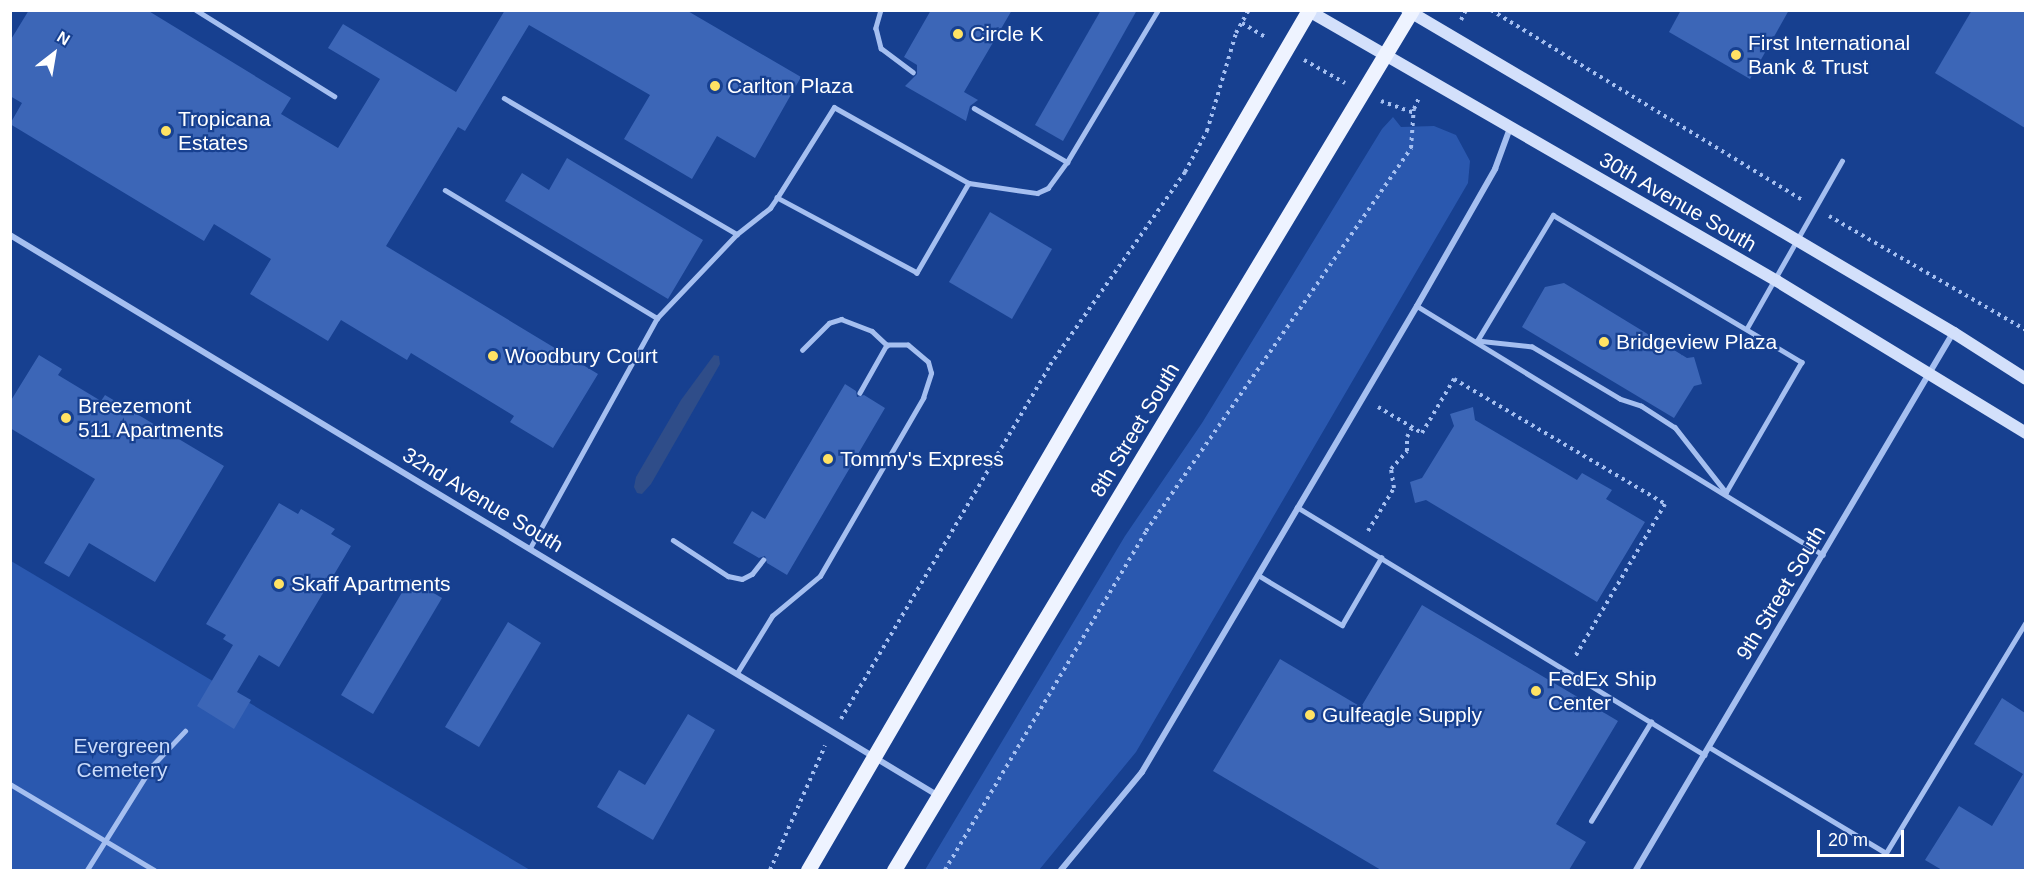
<!DOCTYPE html>
<html>
<head>
<meta charset="utf-8">
<style>
  body { margin:0 }
  #map { position:relative; width:2036px; height:881px; overflow:hidden; background:#174090; font-family:Helvetica,sans-serif }
  div>[style] { position:absolute }
  .green>* { inset:0; background:#2a58af }
  .water>* { inset:0; background:#2f4d89 }
  .building>* { inset:0; background:#3c66b7 }
  .path>* { height:4px; margin-top:-2px; transform-origin:0; background:repeating-linear-gradient(90deg,#a5bff0 0 3px,transparent 0 7.5px) }
  .lane>* { height:4.5px; margin:-2.25px; padding:0 2.25px; transform-origin:2.25px; border-radius:2.25px; background:#a5bff0 }
  .street>* { height:6px; margin:-3px; padding:0 3px; transform-origin:3px; border-radius:3px; background:#a5bff0 }
  .secondary>* { height:12px; margin:-6px; padding:0 6px; transform-origin:6px; border-radius:6px; background:#d3e0fb }
  .primary>* { height:15px; margin:-7.5px; padding:0 7.5px; transform-origin:7.5px; border-radius:7.5px; background:#eef3ff }
  .dots>* { width:16px; height:16px; translate:-50% -50%; box-sizing:border-box; border:3px solid #174090; border-radius:50% }
  span { translate:-50% -50%; white-space:nowrap; text-align:center; line-height:1.15; -webkit-text-stroke:4.5px #174090; paint-order:stroke }
  .poi-label { font-size:21px; color:#fff }
  .left { translate:0 -50%; text-align:left }
  .street-label { font-size:21px; color:#fff }
  .park-label { font-size:21px; color:#cbdcfb }
  .frame { position:absolute; inset:0; border:12px solid #fff; pointer-events:none }
  .north { position:absolute; left:24px; top:24px; width:60px; height:60px; -webkit-text-stroke:4px #174090; paint-order:stroke; rotate:31deg; font-size:16px; font-weight:700; line-height:24px; text-align:center; color:#fff }
  .north::after { content:''; display:block; margin:auto; width:21px; height:27px; background:#fff; clip-path:polygon(50% 0,100% 100%,50% 72%,0 100%) }
  .scale { position:absolute; left:1817px; top:830px; width:87px; height:27px; box-sizing:border-box; border:3px solid #fff; border-top:0; padding-left:8px; font-size:18px; line-height:21px; white-space:nowrap; color:#fff; -webkit-text-stroke:4px #174090; paint-order:stroke }
</style>
</head>
<body>
<div id="map">
  <div class="green">
    <div style="clip-path:polygon(1393px 117px,1401px 127px,1434px 126px,1456px 135px,1470px 161px,1468px 183px,1136px 752px,1039px 870px,925px 870px,1125px 536px,1202px 423px,1382px 129px)"></div>
    <div style="clip-path:polygon(11px 561px,530px 870px,11px 870px)"></div>
  </div>
  <div class="water">
    <div style="clip-path:polygon(714px 355px,719px 356px,720px 364px,651px 484px,642px 494px,637px 493px,634px 487px,636px 477px,681px 400px)"></div>
  </div>
  <div class="building">
    <div style="clip-path:polygon(29px 10px,147px 10px,291px 98px,281px 114px,338px 148px,380px 79px,328px 48px,343px 24px,456px 92px,505px 10px,686px 10px,801px 77px,755px 158px,717px 136px,692px 179px,624px 139px,650px 95px,529px 25px,465px 131px,458px 127px,386px 246px,598px 374px,553px 448px,510px 422px,514px 416px,411px 353px,407px 360px,341px 320px,328px 341px,250px 294px,271px 259px,214px 224px,204px 241px,10px 124px,22px 103px,10px 96px,10px 41px)"></div>
    <div style="clip-path:polygon(931px 10px,1012px 10px,964px 92px,978px 100px,970px 106px,966px 121px,905px 86px,917px 74px,917px 65px,904px 57px)"></div>
    <div style="clip-path:polygon(1101px 10px,1137px 10px,1063px 141px,1035px 125px)"></div>
    <div style="clip-path:polygon(1681px 10px,1789px 10px,1750px 79px,1669px 32px)"></div>
    <div style="clip-path:polygon(1972px 10px,2025px 10px,2025px 128px,1935px 73px)"></div>
    <div style="clip-path:polygon(567px 158px,703px 240px,668px 299px,505px 201px,522px 173px,549px 190px)"></div>
    <div style="clip-path:polygon(990px 212px,1052px 249px,1012px 319px,949px 282px)"></div>
    <div style="clip-path:polygon(1564px 283px,1687px 358px,1694px 357px,1702px 384px,1694px 386px,1674px 418px,1522px 327px,1545px 287px)"></div>
    <div style="clip-path:polygon(39px 355px,62px 369px,58px 375px,101px 401px,105px 395px,224px 466px,155px 582px,89px 543px,69px 577px,44px 563px,95px 479px,10px 428px,10px 402px)"></div>
    <div style="clip-path:polygon(845px 384px,856px 391px,857px 397px,864px 395px,885px 408px,787px 575px,767px 563px,765px 556px,759px 558px,733px 543px,752px 511px,765px 519px)"></div>
    <div style="clip-path:polygon(1473px 407px,1475px 420px,1577px 480px,1582px 473px,1612px 490px,1606px 499px,1645px 522px,1597px 602px,1426px 500px,1415px 503px,1410px 482px,1422px 478px,1454px 426px,1450px 414px)"></div>
    <div style="clip-path:polygon(279px 503px,298px 514px,301px 509px,335px 529px,331px 534px,351px 546px,279px 667px,259px 655px,237px 692px,251px 700px,234px 729px,197px 706px,233px 645px,223px 639px,226px 635px,206px 624px)"></div>
    <div style="clip-path:polygon(410px 579px,442px 598px,373px 714px,341px 695px)"></div>
    <div style="clip-path:polygon(1422px 605px,1618px 721px,1556px 824px,1586px 842px,1569px 870px,1381px 870px,1213px 771px,1280px 659px,1361px 707px)"></div>
    <div style="clip-path:polygon(508px 622px,541px 643px,479px 747px,445px 727px)"></div>
    <div style="clip-path:polygon(2002px 698px,2025px 713px,2025px 870px,1942px 870px,1925px 860px,1959px 806px,1992px 826px,2023px 774px,1974px 744px)"></div>
    <div style="clip-path:polygon(688px 714px,715px 730px,653px 840px,597px 807px,619px 770px,645px 785px)"></div>
  </div>
  <div class="path">
    <div style="left:1491px;top:10px;width:364px;rotate:31.4deg"></div>
    <div style="left:1461px;top:20px;width:11px;rotate:-63deg"></div>
    <div style="left:1242px;top:23px;width:29px;rotate:31deg"></div>
    <div style="left:1304px;top:60px;width:47px;rotate:29.3deg"></div>
    <div style="left:1381px;top:101px;width:35px;rotate:20deg"></div>
    <div style="left:1829px;top:216px;width:228px;rotate:30.1deg"></div>
    <div style="left:1378px;top:407px;width:51px;rotate:30.6deg"></div>
    <div style="left:1422px;top:433px;width:63px;rotate:-59.3deg"></div>
    <div style="left:1454px;top:379px;width:245px;rotate:30.6deg"></div>
    <div style="left:1665px;top:504px;width:178px;rotate:120.5deg"></div>
    <div style="left:1368px;top:531px;width:50px;rotate:-58.8deg"></div>
    <div style="left:1394px;top:488px;width:19px;rotate:-99deg"></div>
    <div style="left:1391px;top:469px;width:24px;rotate:-48deg"></div>
    <div style="left:1407px;top:451px;width:14px;rotate:-90deg"></div>
    <div style="left:1407px;top:437px;width:10px;rotate:-61deg"></div>
    <div style="left:841px;top:719px;width:411px;rotate:-59.4deg"></div>
    <div style="left:1050px;top:365px;width:236px;rotate:-55deg"></div>
    <div style="left:1185px;top:172px;width:47px;rotate:-61.8deg"></div>
    <div style="left:1207px;top:131px;width:102px;rotate:-73.5deg"></div>
    <div style="left:1236px;top:33px;width:26px;rotate:-61deg"></div>
    <div style="left:770px;top:870px;width:136px;rotate:-66.1deg"></div>
    <div style="left:945px;top:870px;width:394px;rotate:-59.3deg"></div>
    <div style="left:1146px;top:531px;width:466px;rotate:-55.3deg"></div>
    <div style="left:1411px;top:148px;width:39px;rotate:-86deg"></div>
    <div style="left:1414px;top:109px;width:12px;rotate:-66deg"></div>
  </div>
  <div class="lane">
    <div style="left:196px;top:10px;width:163px;rotate:31.9deg"></div>
    <div style="left:881px;top:10px;width:19px;rotate:106deg"></div>
    <div style="left:876px;top:28px;width:21px;rotate:76deg"></div>
    <div style="left:881px;top:48px;width:40px;rotate:37deg"></div>
    <div style="left:504px;top:98px;width:270px;rotate:30.3deg"></div>
    <div style="left:974px;top:108px;width:108px;rotate:30.1deg"></div>
    <div style="left:1067px;top:162px;width:177px;rotate:-59.1deg"></div>
    <div style="left:969px;top:183px;width:69px;rotate:8.4deg"></div>
    <div style="left:1037px;top:193px;width:12px;rotate:-24deg"></div>
    <div style="left:1048px;top:188px;width:32px;rotate:-54deg"></div>
    <div style="left:445px;top:190px;width:248px;rotate:31.1deg"></div>
    <div style="left:1553px;top:215px;width:289px;rotate:30.6deg"></div>
    <div style="left:1802px;top:362px;width:151px;rotate:120.1deg"></div>
    <div style="left:1726px;top:493px;width:83px;rotate:-128.1deg"></div>
    <div style="left:1675px;top:428px;width:40px;rotate:-147.1deg"></div>
    <div style="left:1641px;top:406px;width:22px;rotate:-162deg"></div>
    <div style="left:1620px;top:399px;width:102px;rotate:-149.4deg"></div>
    <div style="left:1532px;top:347px;width:55px;rotate:-173.8deg"></div>
    <div style="left:1477px;top:341px;width:147px;rotate:-58.9deg"></div>
    <div style="left:1417px;top:306px;width:476px;rotate:31.5deg"></div>
    <div style="left:1747px;top:328px;width:192px;rotate:-60.4deg"></div>
    <div style="left:802px;top:350px;width:38px;rotate:-45deg"></div>
    <div style="left:829px;top:323px;width:13px;rotate:-18deg"></div>
    <div style="left:841px;top:319px;width:33px;rotate:21deg"></div>
    <div style="left:872px;top:331px;width:21px;rotate:43deg"></div>
    <div style="left:1297px;top:507px;width:477px;rotate:31.3deg"></div>
    <div style="left:673px;top:540px;width:66px;rotate:33.2deg"></div>
    <div style="left:728px;top:576px;width:14px;rotate:12deg"></div>
    <div style="left:742px;top:579px;width:11px;rotate:-27deg"></div>
    <div style="left:752px;top:574px;width:18px;rotate:-52deg"></div>
    <div style="left:530px;top:548px;width:263px;rotate:-61.1deg"></div>
    <div style="left:657px;top:318px;width:116px;rotate:-46.4deg"></div>
    <div style="left:737px;top:234px;width:42px;rotate:-38.2deg"></div>
    <div style="left:770px;top:208px;width:12px;rotate:-55deg"></div>
    <div style="left:777px;top:198px;width:107px;rotate:-57.9deg"></div>
    <div style="left:834px;top:107px;width:155px;rotate:29.4deg"></div>
    <div style="left:969px;top:183px;width:104px;rotate:120deg"></div>
    <div style="left:917px;top:273px;width:159px;rotate:-151.8deg"></div>
    <div style="left:1258px;top:575px;width:98px;rotate:30.8deg"></div>
    <div style="left:1342px;top:625px;width:78px;rotate:-59.8deg"></div>
    <div style="left:737px;top:673px;width:67px;rotate:-58.4deg"></div>
    <div style="left:772px;top:616px;width:62px;rotate:-39.8deg"></div>
    <div style="left:820px;top:576px;width:206px;rotate:-59.9deg"></div>
    <div style="left:923px;top:398px;width:26px;rotate:-72deg"></div>
    <div style="left:931px;top:373px;width:11px;rotate:-105deg"></div>
    <div style="left:928px;top:362px;width:26px;rotate:-140deg"></div>
    <div style="left:908px;top:345px;width:21px;rotate:180deg"></div>
    <div style="left:887px;top:345px;width:55px;rotate:119.4deg"></div>
    <div style="left:1709px;top:747px;width:206px;rotate:30.9deg"></div>
    <div style="left:1886px;top:853px;width:270px;rotate:-58.8deg"></div>
    <div style="left:10px;top:784px;width:168px;rotate:30.8deg"></div>
    <div style="left:1591px;top:821px;width:116px;rotate:-58.8deg"></div>
    <div style="left:87px;top:870px;width:123px;rotate:-58deg"></div>
    <div style="left:152px;top:766px;width:48px;rotate:-46.7deg"></div>
  </div>
  <div class="street">
    <div style="left:10px;top:235px;width:1083px;rotate:31.14deg"></div>
    <div style="left:1061px;top:870px;width:127px;rotate:-50.4deg"></div>
    <div style="left:1142px;top:772px;width:541px;rotate:-59.45deg"></div>
    <div style="left:1417px;top:306px;width:158px;rotate:-60.3deg"></div>
    <div style="left:1495px;top:169px;width:44px;rotate:-69.9deg"></div>
    <div style="left:1636px;top:870px;width:624px;rotate:-59.45deg"></div>
  </div>
  <div class="secondary">
    <div style="left:1407px;top:10px;width:635px;rotate:30.56deg"></div>
    <div style="left:1954px;top:333px;width:85px;rotate:32.6deg"></div>
    <div style="left:1309px;top:11px;width:540px;rotate:29.98deg"></div>
    <div style="left:1777px;top:281px;width:292px;rotate:31.4deg"></div>
  </div>
  <div class="primary">
    <div style="left:808px;top:870px;width:995px;rotate:-59.78deg"></div>
    <div style="left:894px;top:870px;width:1004px;rotate:-58.94deg"></div>
  </div>
  <div class="dots">
    <div style="left:958px;top:34px;background:#ffe264"></div>
    <div style="left:1736px;top:55px;background:#ffe264"></div>
    <div style="left:715px;top:86px;background:#ffe264"></div>
    <div style="left:166px;top:131px;background:#ffe264"></div>
    <div style="left:1604px;top:342px;background:#ffe264"></div>
    <div style="left:493px;top:356px;background:#ffe264"></div>
    <div style="left:66px;top:418px;background:#ffe264"></div>
    <div style="left:828px;top:459px;background:#ffe264"></div>
    <div style="left:279px;top:584px;background:#ffe264"></div>
    <div style="left:1536px;top:691px;background:#ffe264"></div>
    <div style="left:1310px;top:715px;background:#ffe264"></div>
  </div>
  <div class="poi-label">
    <span class="left" style="left:970px;top:34px">Circle K</span>
    <span class="left" style="left:1748px;top:55px">First International<br>Bank &amp; Trust</span>
    <span class="left" style="left:727px;top:86px">Carlton Plaza</span>
    <span class="left" style="left:178px;top:131px">Tropicana<br>Estates</span>
    <span class="left" style="left:1616px;top:342px">Bridgeview Plaza</span>
    <span class="left" style="left:505px;top:356px">Woodbury Court</span>
    <span class="left" style="left:78px;top:418px">Breezemont<br>511 Apartments</span>
    <span class="left" style="left:840px;top:459px">Tommy's Express</span>
    <span class="left" style="left:291px;top:584px">Skaff Apartments</span>
    <span class="left" style="left:1548px;top:691px">FedEx Ship<br>Center</span>
    <span class="left" style="left:1322px;top:715px">Gulfeagle Supply</span>
  </div>
  <div class="street-label">
    <span style="left:1678px;top:202px;rotate:30deg">30th Avenue South</span>
    <span style="left:1135px;top:430px;rotate:-59deg">8th Street South</span>
    <span style="left:483px;top:500px;rotate:31deg">32nd Avenue South</span>
    <span style="left:1781px;top:593px;rotate:-59deg">9th Street South</span>
  </div>
  <div class="park-label">
    <span style="left:122px;top:758px">Evergreen<br>Cemetery</span>
  </div>
  <div class="frame"></div>
  <div class="north">N</div>
  <div class="scale">20 m</div>
</div>
</body>
</html>
